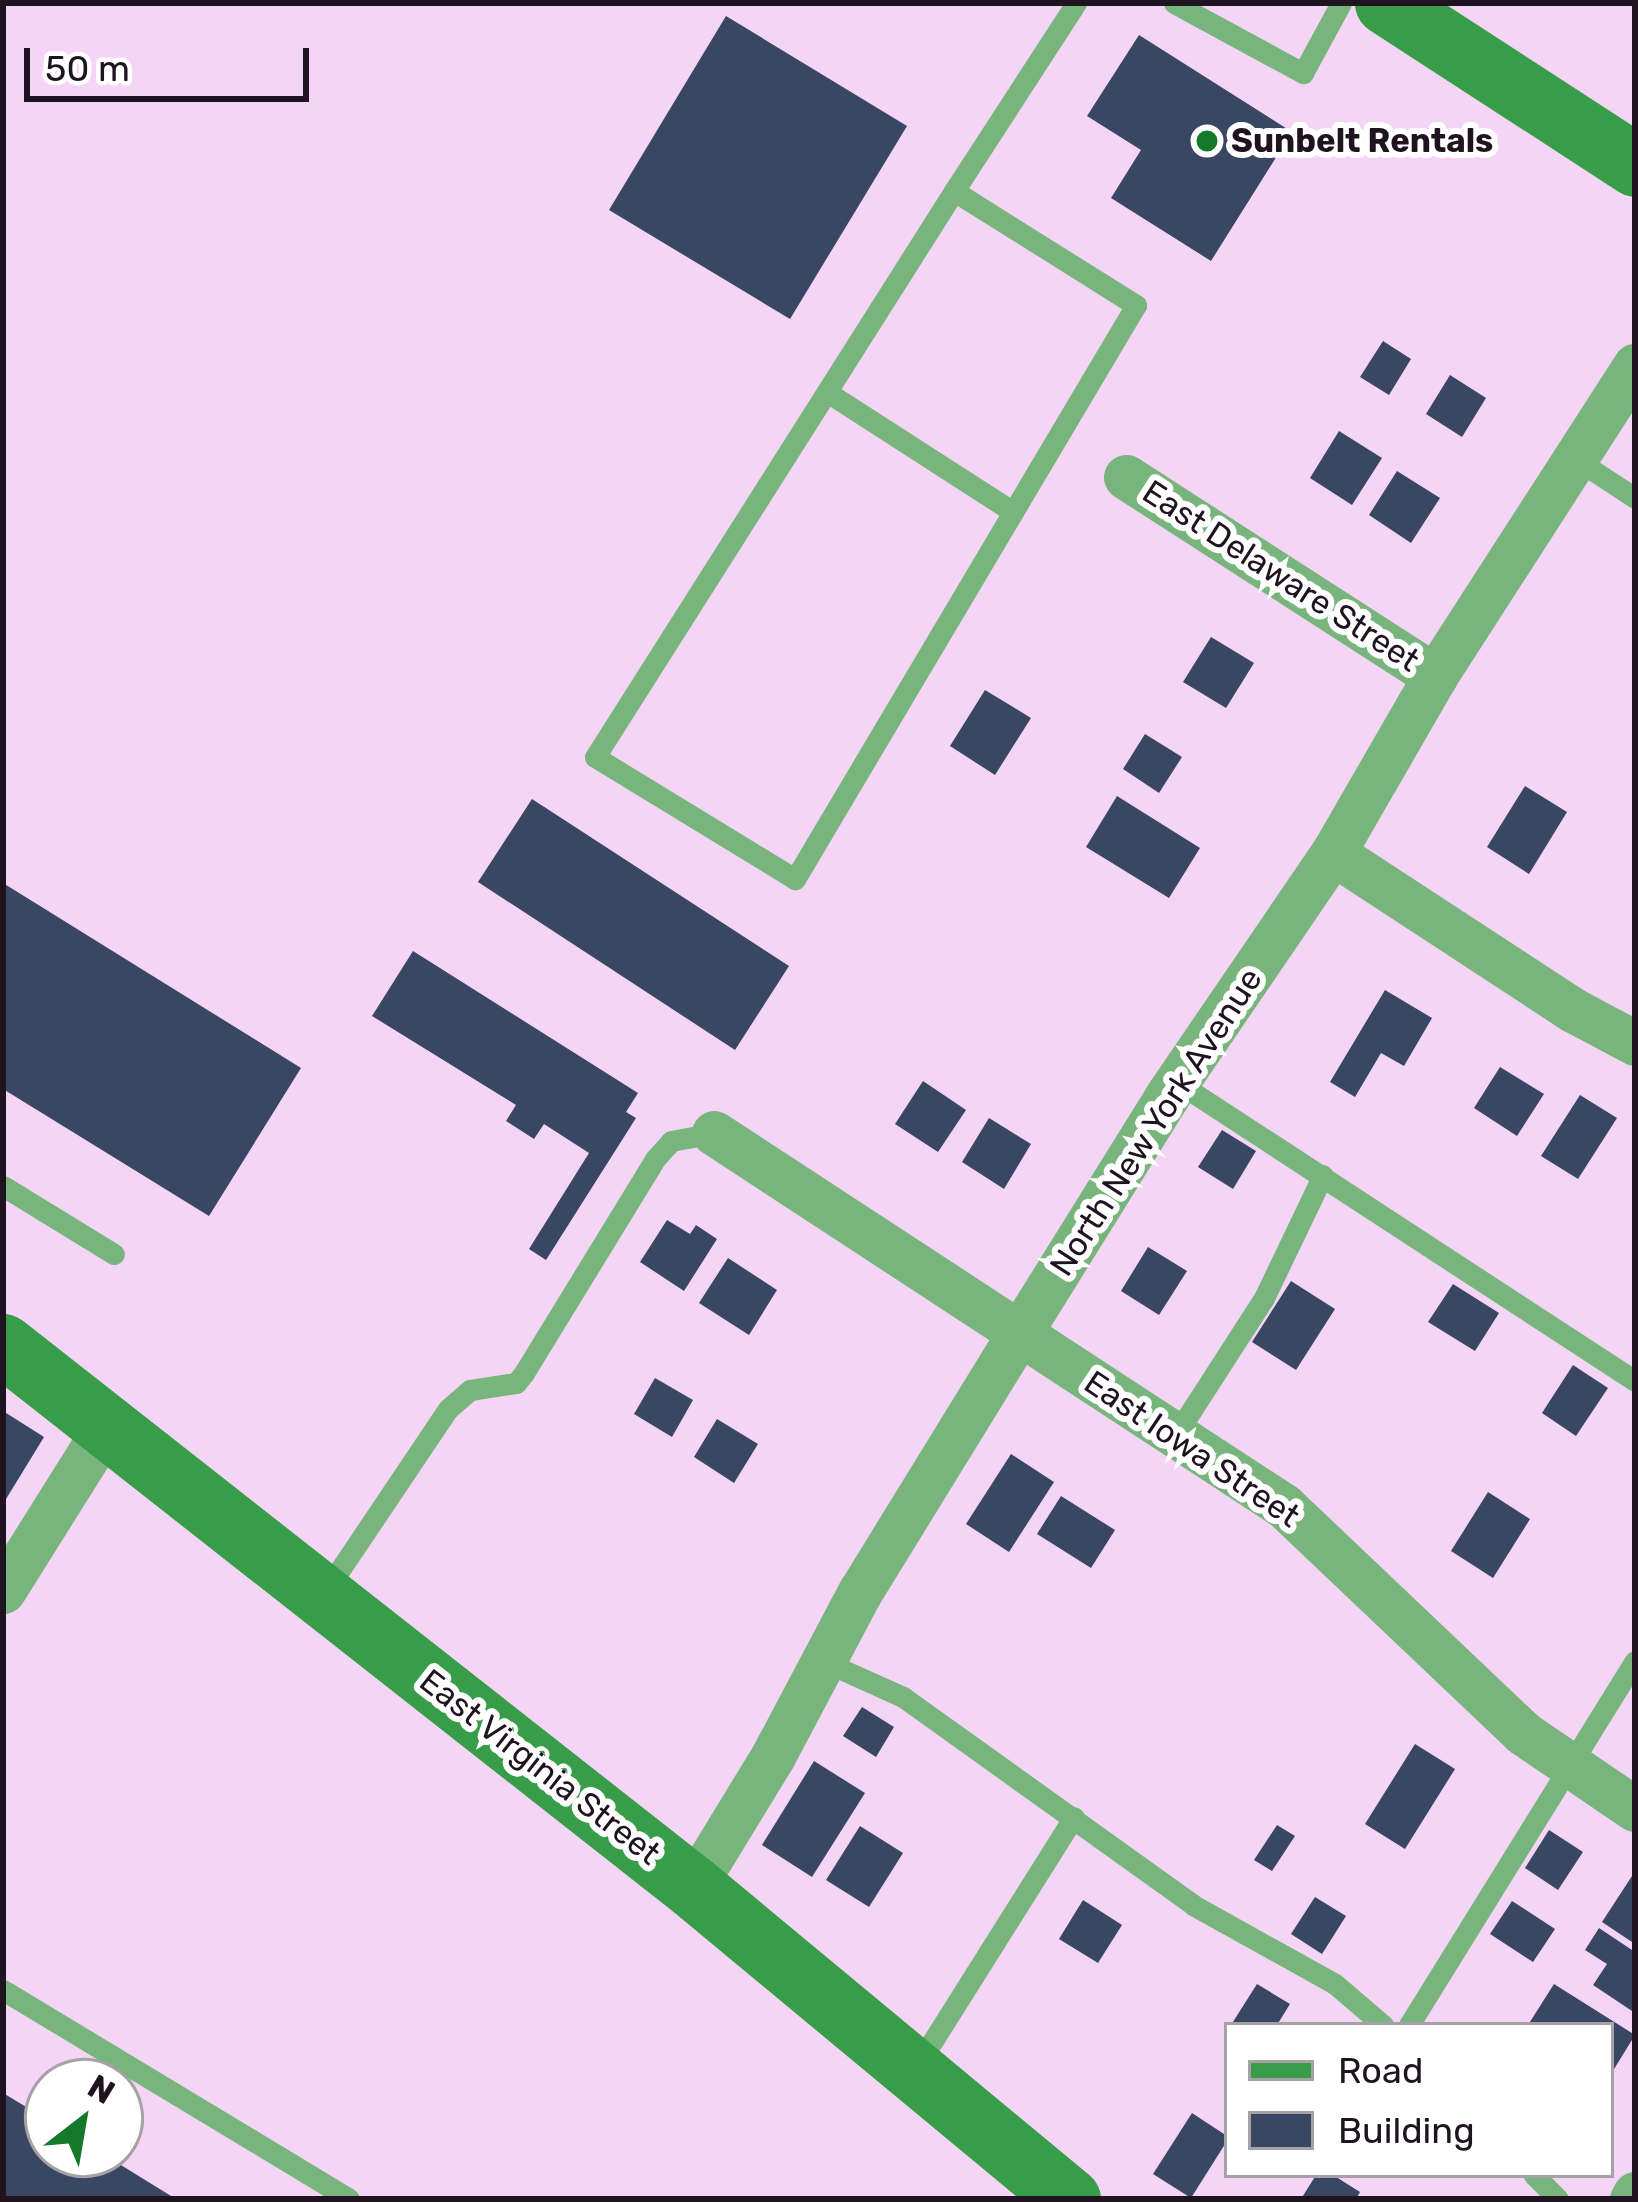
<!DOCTYPE html>
<html>
<head>
<meta charset="utf-8">
<style>
  body { margin:0 }
  #map { position:relative; width:1638px; height:2202px; overflow:hidden; background:#f5d5f5; font-family:Rubik,sans-serif }
  div>[style] { position:absolute }
  .building>* { inset:0; background:#394664 }
  .lane>* { height:21px; margin:-10.5px; padding:0 10.5px; transform-origin:10.5px; border-radius:10.5px; background:#78b57d }
  .street>* { height:45px; margin:-22.5px; padding:0 22.5px; transform-origin:22.5px; border-radius:22.5px; background:#78b57d }
  .secondary>* { height:63px; margin:-31.5px; padding:0 31.5px; transform-origin:31.5px; border-radius:31.5px; background:#389d48 }
  .dots>* { width:33px; height:33px; translate:-50% -50%; box-sizing:border-box; border:6px solid #fff; border-radius:50% }
  span { translate:-50% -50%; white-space:nowrap; text-align:center; line-height:1.15; -webkit-text-stroke:12px #fff; paint-order:stroke }
  .poi-label { font-size:33px; color:#1e131e; font-weight:700 }
  .left { translate:0 -50%; text-align:left }
  .street-label { font-size:33px; color:#1e131e }
  .frame { position:absolute; inset:0; border:6px solid #1e131e; pointer-events:none }
  .legend { position:absolute; left:1224px; top:2022px; width:390px; height:156px; box-sizing:border-box; background:#fff; border:3px solid #a5a1a5; margin:0; padding:15px 21px; list-style:none; font-size:36px; color:#1e131e }
  .legend li { display:flex; align-items:center; gap:24px; height:60px }
  .legend b { width:60px; border:3px solid #a5a1a5 }
  .north { position:absolute; left:24px; top:2058px; width:120px; height:120px; box-sizing:border-box; background:#fff; border:3px solid #a5a1a5; border-radius:50%; rotate:31deg; font-size:33px; font-weight:700; line-height:48px; text-align:center; color:#1e131e }
  .north::after { content:''; display:block; margin:auto; width:42px; height:54px; background:#14792b; clip-path:polygon(50% 0,100% 100%,50% 72%,0 100%) }
  .scale { position:absolute; left:24px; top:48px; width:285px; height:54px; box-sizing:border-box; border:6px solid #1e131e; border-top:0; padding-left:15px; font-size:36px; line-height:42px; white-space:nowrap; color:#1e131e; -webkit-text-stroke:9px #fff; paint-order:stroke }
</style>
</head>
<body>
<div id="map">
  <div class="building">
    <div style="clip-path:polygon(726px 16px,907px 126px,790px 319px,609px 210px)"></div>
    <div style="clip-path:polygon(1139px 35px,1292px 132px,1211px 261px,1111px 198px,1141px 150px,1087px 116px)"></div>
    <div style="clip-path:polygon(1383px 341px,1411px 359px,1389px 395px,1360px 377px)"></div>
    <div style="clip-path:polygon(1450px 375px,1486px 398px,1462px 437px,1426px 414px)"></div>
    <div style="clip-path:polygon(1339px 431px,1382px 458px,1352px 505px,1310px 478px)"></div>
    <div style="clip-path:polygon(1397px 471px,1440px 498px,1411px 543px,1369px 515px)"></div>
    <div style="clip-path:polygon(1211px 637px,1254px 663px,1226px 708px,1183px 682px)"></div>
    <div style="clip-path:polygon(985px 690px,1031px 718px,995px 775px,950px 746px)"></div>
    <div style="clip-path:polygon(1145px 734px,1182px 757px,1159px 793px,1123px 769px)"></div>
    <div style="clip-path:polygon(1525px 786px,1567px 812px,1529px 874px,1487px 847px)"></div>
    <div style="clip-path:polygon(1117px 796px,1200px 848px,1169px 898px,1086px 847px)"></div>
    <div style="clip-path:polygon(532px 799px,789px 966px,735px 1050px,478px 882px)"></div>
    <div style="clip-path:polygon(3px 883px,301px 1068px,209px 1216px,3px 1089px)"></div>
    <div style="clip-path:polygon(413px 951px,638px 1093px,626px 1112px,636px 1118px,546px 1260px,529px 1249px,589px 1153px,544px 1124px,534px 1139px,506px 1121px,516px 1105px,372px 1016px)"></div>
    <div style="clip-path:polygon(1385px 990px,1432px 1018px,1404px 1066px,1381px 1053px,1355px 1097px,1330px 1082px)"></div>
    <div style="clip-path:polygon(1500px 1067px,1544px 1094px,1517px 1136px,1474px 1108px)"></div>
    <div style="clip-path:polygon(923px 1081px,966px 1110px,938px 1152px,895px 1124px)"></div>
    <div style="clip-path:polygon(1580px 1095px,1617px 1118px,1578px 1179px,1541px 1156px)"></div>
    <div style="clip-path:polygon(989px 1118px,1031px 1144px,1004px 1189px,962px 1162px)"></div>
    <div style="clip-path:polygon(1222px 1130px,1256px 1151px,1233px 1189px,1198px 1167px)"></div>
    <div style="clip-path:polygon(667px 1220px,690px 1234px,696px 1225px,717px 1239px,684px 1291px,640px 1262px)"></div>
    <div style="clip-path:polygon(1148px 1247px,1187px 1271px,1159px 1315px,1121px 1291px)"></div>
    <div style="clip-path:polygon(728px 1258px,777px 1290px,749px 1335px,699px 1303px)"></div>
    <div style="clip-path:polygon(1291px 1281px,1335px 1309px,1296px 1370px,1252px 1342px)"></div>
    <div style="clip-path:polygon(1453px 1284px,1499px 1313px,1475px 1351px,1428px 1322px)"></div>
    <div style="clip-path:polygon(1573px 1365px,1608px 1388px,1576px 1436px,1542px 1413px)"></div>
    <div style="clip-path:polygon(655px 1378px,693px 1400px,672px 1437px,634px 1414px)"></div>
    <div style="clip-path:polygon(3px 1411px,44px 1437px,3px 1504px)"></div>
    <div style="clip-path:polygon(717px 1419px,758px 1444px,734px 1483px,694px 1457px)"></div>
    <div style="clip-path:polygon(1011px 1454px,1054px 1482px,1009px 1552px,966px 1524px)"></div>
    <div style="clip-path:polygon(1488px 1492px,1530px 1519px,1493px 1578px,1451px 1551px)"></div>
    <div style="clip-path:polygon(1061px 1496px,1115px 1530px,1091px 1568px,1037px 1534px)"></div>
    <div style="clip-path:polygon(862px 1707px,894px 1727px,876px 1757px,843px 1736px)"></div>
    <div style="clip-path:polygon(1415px 1744px,1455px 1769px,1405px 1849px,1365px 1824px)"></div>
    <div style="clip-path:polygon(814px 1761px,865px 1793px,812px 1877px,762px 1845px)"></div>
    <div style="clip-path:polygon(1277px 1825px,1295px 1836px,1272px 1871px,1254px 1860px)"></div>
    <div style="clip-path:polygon(860px 1826px,903px 1853px,869px 1907px,826px 1880px)"></div>
    <div style="clip-path:polygon(1549px 1830px,1583px 1852px,1558px 1890px,1525px 1868px)"></div>
    <div style="clip-path:polygon(1632px 1876px,1635px 1878px,1635px 1944px,1602px 1922px)"></div>
    <div style="clip-path:polygon(1315px 1897px,1346px 1916px,1322px 1954px,1291px 1934px)"></div>
    <div style="clip-path:polygon(1083px 1900px,1122px 1925px,1098px 1963px,1059px 1939px)"></div>
    <div style="clip-path:polygon(1512px 1901px,1555px 1929px,1533px 1962px,1490px 1934px)"></div>
    <div style="clip-path:polygon(1599px 1928px,1635px 1952px,1635px 2013px,1593px 1985px,1607px 1964px,1585px 1950px)"></div>
    <div style="clip-path:polygon(1257px 1984px,1290px 2004px,1277px 2025px,1231px 2025px)"></div>
    <div style="clip-path:polygon(1554px 1984px,1635px 2035px,1611px 2074px,1611px 2025px,1528px 2025px)"></div>
    <div style="clip-path:polygon(3px 2093px,48px 2120px,48px 2154px,103px 2154px,176px 2199px,3px 2199px)"></div>
    <div style="clip-path:polygon(1192px 2113px,1227px 2136px,1227px 2141px,1191px 2198px,1153px 2174px)"></div>
    <div style="clip-path:polygon(1316px 2175px,1333px 2175px,1360px 2192px,1356px 2199px,1301px 2199px)"></div>
  </div>
  <div class="lane">
    <div style="left:1174px;top:3px;width:147px;rotate:28.5deg"></div>
    <div style="left:1303px;top:73px;width:80px;rotate:-61.5deg"></div>
    <div style="left:954px;top:191px;width:215px;rotate:32.1deg"></div>
    <div style="left:1136px;top:305px;width:668px;rotate:120.71deg"></div>
    <div style="left:795px;top:879px;width:234px;rotate:-148.6deg"></div>
    <div style="left:595px;top:757px;width:670px;rotate:-57.61deg"></div>
    <div style="left:954px;top:191px;width:224px;rotate:-57deg"></div>
    <div style="left:827px;top:392px;width:221px;rotate:32.8deg"></div>
    <div style="left:1577px;top:460px;width:69px;rotate:33.2deg"></div>
    <div style="left:1177px;top:1082px;width:547px;rotate:33.14deg"></div>
    <div style="left:3px;top:1186px;width:130px;rotate:31.5deg"></div>
    <div style="left:1175px;top:1436px;width:164px;rotate:-57.2deg"></div>
    <div style="left:1264px;top:1298px;width:136px;rotate:-64.4deg"></div>
    <div style="left:325px;top:1592px;width:220px;rotate:-56.1deg"></div>
    <div style="left:448px;top:1409px;width:29px;rotate:-41deg"></div>
    <div style="left:470px;top:1390px;width:47px;rotate:-8.7deg"></div>
    <div style="left:516px;top:1383px;width:13px;rotate:-51deg"></div>
    <div style="left:524px;top:1373px;width:251px;rotate:-58.5deg"></div>
    <div style="left:655px;top:1159px;width:24px;rotate:-48deg"></div>
    <div style="left:671px;top:1141px;width:44px;rotate:-10.5deg"></div>
    <div style="left:823px;top:1661px;width:88px;rotate:24.2deg"></div>
    <div style="left:903px;top:1697px;width:357px;rotate:35.6deg"></div>
    <div style="left:1193px;top:1905px;width:162px;rotate:29.1deg"></div>
    <div style="left:1335px;top:1984px;width:63px;rotate:40.5deg"></div>
    <div style="left:3px;top:1990px;width:404px;rotate:31.1deg"></div>
    <div style="left:1409px;top:2025px;width:428px;rotate:-58.2deg"></div>
    <div style="left:917px;top:2066px;width:294px;rotate:-57.8deg"></div>
    <div style="left:1534px;top:2175px;width:34px;rotate:45deg"></div>
  </div>
  <div class="street">
    <div style="left:1126px;top:477px;width:368px;rotate:32.8deg"></div>
    <div style="left:1333px;top:853px;width:287px;rotate:33.2deg"></div>
    <div style="left:1573px;top:1010px;width:70px;rotate:28deg"></div>
    <div style="left:714px;top:1133px;width:681px;rotate:33.2deg"></div>
    <div style="left:1284px;top:1506px;width:330px;rotate:43.5deg"></div>
    <div style="left:1523px;top:1733px;width:135px;rotate:34.2deg"></div>
    <div style="left:3px;top:1591px;width:196px;rotate:-57.9deg"></div>
    <div style="left:693px;top:1887px;width:153px;rotate:-58.6deg"></div>
    <div style="left:773px;top:1756px;width:186px;rotate:-62.1deg"></div>
    <div style="left:860px;top:1592px;width:303px;rotate:-58.4deg"></div>
    <div style="left:1019px;top:1334px;width:280px;rotate:-58.1deg"></div>
    <div style="left:1167px;top:1096px;width:294px;rotate:-55.7deg"></div>
    <div style="left:1333px;top:853px;width:204px;rotate:-60deg"></div>
    <div style="left:1435px;top:676px;width:369px;rotate:-57.2deg"></div>
    <div style="left:1632px;top:2199px;width:6px;rotate:-59deg"></div>
  </div>
  <div class="secondary">
    <div style="left:1386px;top:3px;width:297px;rotate:33deg"></div>
    <div style="left:3px;top:1345px;width:877px;rotate:38.15deg"></div>
    <div style="left:693px;top:1887px;width:489px;rotate:39.7deg"></div>
  </div>
  <div class="dots">
    <div style="left:1207px;top:141px;background:#14792b"></div>
  </div>
  <div class="poi-label">
    <span class="left" style="left:1231px;top:141px">Sunbelt Rentals</span>
  </div>
  <div class="street-label">
    <span style="left:1281px;top:576px;rotate:33deg">East Delaware Street</span>
    <span style="left:1156px;top:1122px;rotate:-57deg">North New York Avenue</span>
    <span style="left:1192px;top:1449px;rotate:34deg">East Iowa Street</span>
    <span style="left:540px;top:1767px;rotate:38deg">East Virginia Street</span>
  </div>
  <div class="frame"></div>
  <ul class="legend">
  <li><b style="height:15px;background:#389d48"></b>Road</li>
  <li><b style="height:33px;background:#394664"></b>Building</li>
  </ul>
  <div class="north">N</div>
  <div class="scale">50 m</div>
</div>
</body>
</html>
